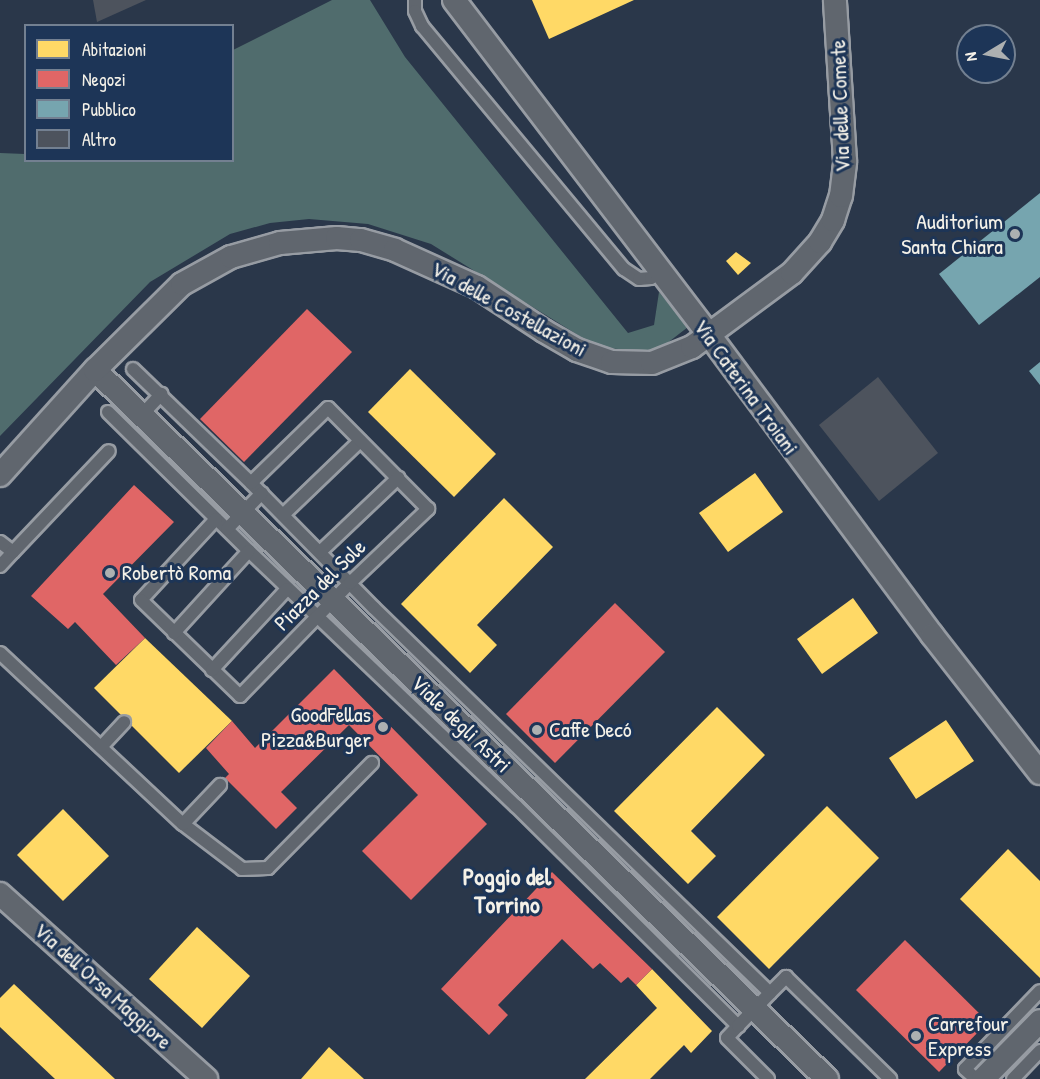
<!DOCTYPE html>
<html>
<head>
<meta charset="utf-8">
<style>
  body { margin:0 }
  #map { position:relative; width:1040px; height:1079px; overflow:hidden; background:#2a374a; font-family:"Patrick Hand",sans-serif }
  div>[style] { position:absolute }
  .green>* { inset:0; background:#506c6d }
  .homes>* { inset:0; background:#ffd966 }
  .shops>* { inset:0; background:#e06666 }
  .public>* { inset:0; background:#76a5af }
  .building>* { inset:0; background:#4d535d }
  .roads { filter:drop-shadow(2px 0 #979ca3) drop-shadow(-2px 0 #979ca3) drop-shadow(0 2px #979ca3) drop-shadow(0 -2px #979ca3) }
  .lane>* { height:12px; margin:-6px; padding:0 6px; transform-origin:6px; border-radius:6px; background:#60666e }
  .street>* { height:22px; margin:-11px; padding:0 11px; transform-origin:11px; border-radius:11px; background:#60666e }
  .dots>* { width:16px; height:16px; translate:-50% -50%; box-sizing:border-box; border:3px solid #1d3557; border-radius:50% }
  span { translate:-50% -50%; white-space:nowrap; text-align:center; line-height:1.15; -webkit-text-stroke:6px #1d3557; paint-order:stroke }
  .street-label { font-size:22px; color:#f4f1e8 }
  .poi-label { font-size:22px; color:#f4f1e8 }
  .right { translate:-100% -50%; text-align:right }
  .left { translate:0 -50%; text-align:left }
  .neighbourhood-label { font-size:24px; color:#f4f1e8; font-weight:700 }
  .legend { position:absolute; left:24px; top:24px; width:210px; height:138px; box-sizing:border-box; background:#1d3557; border:2px solid #738091; margin:0; padding:8px 10px; list-style:none; font-size:18px; color:#f4f1e8 }
  .legend li { display:flex; align-items:center; gap:12px; height:30px }
  .legend b { width:30px; border:2px solid #738091 }
  .north { position:absolute; left:956px; top:24px; width:60px; height:60px; box-sizing:border-box; background:#1d3557; border:2px solid #738091; border-radius:50%; rotate:260deg; font-size:16px; font-weight:700; line-height:24px; text-align:center; color:#f4f1e8 }
  .north::after { content:''; display:block; margin:auto; width:21px; height:27px; background:#adb0b1; clip-path:polygon(50% 0,100% 100%,50% 72%,0 100%) }
</style>
</head>
<body>
<div id="map">
  <div class="green">
    <div style="clip-path:polygon(332px 0,370px 0,405px 57px,628px 333px,654px 325px,659px 292px,688px 327px,657px 351px,599px 348px,431px 244px,368px 224px,309px 219px,270px 223px,230px 234px,150px 282px,0 436px,0 153px,25px 154px,26px 160px,232px 160px,233px 50px)"></div>
  </div>
  <div class="homes">
    <div style="clip-path:polygon(532px 0,634px 0,549px 39px)"></div>
    <div style="clip-path:polygon(736px 252px,751px 263px,738px 275px,726px 261px)"></div>
    <div style="clip-path:polygon(410px 369px,496px 454px,454px 497px,368px 412px)"></div>
    <div style="clip-path:polygon(755px 473px,783px 512px,728px 552px,699px 513px)"></div>
    <div style="clip-path:polygon(504px 498px,553px 547px,477px 625px,497px 645px,470px 673px,401px 604px)"></div>
    <div style="clip-path:polygon(853px 598px,878px 633px,822px 674px,797px 639px)"></div>
    <div style="clip-path:polygon(145px 638px,232px 721px,179px 773px,94px 688px)"></div>
    <div style="clip-path:polygon(717px 707px,765px 755px,691px 831px,716px 856px,688px 884px,614px 811px)"></div>
    <div style="clip-path:polygon(946px 720px,974px 761px,916px 799px,889px 758px)"></div>
    <div style="clip-path:polygon(827px 806px,879px 858px,769px 969px,717px 917px)"></div>
    <div style="clip-path:polygon(63px 809px,109px 856px,63px 901px,17px 855px)"></div>
    <div style="clip-path:polygon(1008px 849px,1040px 881px,1040px 978px,960px 899px)"></div>
    <div style="clip-path:polygon(197px 927px,250px 976px,202px 1028px,149px 979px)"></div>
    <div style="clip-path:polygon(652px 969px,712px 1031px,691px 1053px,684px 1045px,650px 1079px,585px 1079px,657px 1008px,636px 985px)"></div>
    <div style="clip-path:polygon(14px 984px,115px 1079px,55px 1079px,0 1027px,0 998px)"></div>
    <div style="clip-path:polygon(329px 1047px,364px 1079px,301px 1079px)"></div>
  </div>
  <div class="shops">
    <div style="clip-path:polygon(307px 309px,352px 352px,244px 462px,200px 419px)"></div>
    <div style="clip-path:polygon(134px 485px,174px 522px,103px 594px,145px 638px,116px 665px,75px 622px,68px 629px,31px 596px)"></div>
    <div style="clip-path:polygon(615px 603px,665px 652px,555px 763px,506px 714px)"></div>
    <div style="clip-path:polygon(334px 669px,487px 824px,411px 900px,362px 851px,418px 795px,349px 725px,281px 792px,297px 808px,276px 829px,225px 778px,229px 774px,206px 748px,232px 721px,255px 748px)"></div>
    <div style="clip-path:polygon(552px 872px,652px 969px,636px 985px,628px 977px,621px 983px,600px 963px,593px 969px,562px 939px,498px 1005px,508px 1015px,489px 1035px,441px 989px)"></div>
    <div style="clip-path:polygon(905px 940px,988px 1022px,939px 1072px,856px 990px)"></div>
  </div>
  <div class="public">
    <div style="clip-path:polygon(1040px 193px,1040px 277px,979px 325px,939px 274px)"></div>
    <div style="clip-path:polygon(1040px 362px,1040px 385px,1029px 371px)"></div>
  </div>
  <div class="building">
    <div style="clip-path:polygon(93px 0,146px 0,97px 22px)"></div>
    <div style="clip-path:polygon(878px 377px,938px 453px,879px 501px,819px 425px)"></div>
  </div>
  <div class="roads">
    <div class="lane">
      <div style="left:415px;top:0;width:11px;rotate:90deg"></div>
      <div style="left:415px;top:11px;width:17px;rotate:65deg"></div>
      <div style="left:422px;top:26px;width:316px;rotate:50.3deg"></div>
      <div style="left:624px;top:269px;width:18px;rotate:34deg"></div>
      <div style="left:639px;top:279px;width:12px;rotate:-5deg"></div>
      <div style="left:651px;top:278px;width:11px;rotate:-34deg"></div>
      <div style="left:133px;top:369px;width:164px;rotate:44deg"></div>
      <div style="left:251px;top:483px;width:175px;rotate:45.5deg"></div>
      <div style="left:374px;top:608px;width:552px;rotate:44.19deg"></div>
      <div style="left:770px;top:993px;width:23px;rotate:-45deg"></div>
      <div style="left:786px;top:977px;width:146px;rotate:44.4deg"></div>
      <div style="left:108px;top:412px;width:198px;rotate:44.6deg"></div>
      <div style="left:249px;top:551px;width:369px;rotate:43.7deg"></div>
      <div style="left:516px;top:806px;width:313px;rotate:44.7deg"></div>
      <div style="left:738px;top:1026px;width:16px;rotate:133deg"></div>
      <div style="left:727px;top:1038px;width:58px;rotate:45deg"></div>
      <div style="left:139px;top:418px;width:33px;rotate:-47deg"></div>
      <div style="left:283px;top:515px;width:107px;rotate:-43.9deg"></div>
      <div style="left:216px;top:519px;width:110px;rotate:132.8deg"></div>
      <div style="left:141px;top:600px;width:138px;rotate:44.1deg"></div>
      <div style="left:240px;top:696px;width:158px;rotate:-45.8deg"></div>
      <div style="left:350px;top:583px;width:108px;rotate:-43.5deg"></div>
      <div style="left:428px;top:509px;width:142px;rotate:-134.7deg"></div>
      <div style="left:328px;top:408px;width:107px;rotate:135.8deg"></div>
      <div style="left:227px;top:529px;width:50px;rotate:-45.8deg"></div>
      <div style="left:0;top:542px;width:16px;rotate:38deg"></div>
      <div style="left:13px;top:552px;width:19px;rotate:133deg"></div>
      <div style="left:13px;top:552px;width:139px;rotate:-46.5deg"></div>
      <div style="left:320px;top:552px;width:108px;rotate:-43.5deg"></div>
      <div style="left:174px;top:633px;width:111px;rotate:-47.6deg"></div>
      <div style="left:0;top:653px;width:250px;rotate:43.1deg"></div>
      <div style="left:183px;top:824px;width:74px;rotate:37.3deg"></div>
      <div style="left:242px;top:869px;width:26px;rotate:-2deg"></div>
      <div style="left:268px;top:868px;width:148px;rotate:-45.3deg"></div>
      <div style="left:212px;top:670px;width:110px;rotate:-47.2deg"></div>
      <div style="left:101px;top:747px;width:34px;rotate:-47deg"></div>
      <div style="left:183px;top:824px;width:54px;rotate:-46.5deg"></div>
      <div style="left:738px;top:1026px;width:46px;rotate:-45.9deg"></div>
      <div style="left:976px;top:1079px;width:15px;rotate:-138deg"></div>
      <div style="left:965px;top:1069px;width:108px;rotate:-46.1deg"></div>
      <div style="left:1013px;top:1079px;width:39px;rotate:-46deg"></div>
    </div>
    <div class="street">
      <div style="left:454px;top:0;width:422px;rotate:52.7deg"></div>
      <div style="left:710px;top:336px;width:372px;rotate:53.4deg"></div>
      <div style="left:932px;top:635px;width:175px;rotate:52deg"></div>
      <div style="left:95px;top:370px;width:1019px;rotate:44.09deg"></div>
      <div style="left:0;top:475px;width:142px;rotate:-47.9deg"></div>
      <div style="left:95px;top:370px;width:122px;rotate:-44.7deg"></div>
      <div style="left:182px;top:284px;width:56px;rotate:-28.9deg"></div>
      <div style="left:231px;top:257px;width:51px;rotate:-15.9deg"></div>
      <div style="left:280px;top:243px;width:57px;rotate:-5deg"></div>
      <div style="left:337px;top:238px;width:24px;rotate:5deg"></div>
      <div style="left:361px;top:240px;width:35px;rotate:16deg"></div>
      <div style="left:395px;top:250px;width:90px;rotate:24.3deg"></div>
      <div style="left:477px;top:287px;width:80px;rotate:33.3deg"></div>
      <div style="left:544px;top:331px;width:38px;rotate:30deg"></div>
      <div style="left:577px;top:350px;width:37px;rotate:19deg"></div>
      <div style="left:612px;top:362px;width:40px;rotate:1.4deg"></div>
      <div style="left:652px;top:363px;width:43px;rotate:-21.8deg"></div>
      <div style="left:692px;top:347px;width:124px;rotate:-36.5deg"></div>
      <div style="left:792px;top:273px;width:42px;rotate:-47.9deg"></div>
      <div style="left:820px;top:242px;width:26px;rotate:-59deg"></div>
      <div style="left:833px;top:220px;width:25px;rotate:-72deg"></div>
      <div style="left:841px;top:196px;width:35px;rotate:-83deg"></div>
      <div style="left:845px;top:161px;width:161px;rotate:-93.6deg"></div>
      <div style="left:0;top:894px;width:277px;rotate:41.9deg"></div>
      <div style="left:983px;top:1079px;width:81px;rotate:-45.5deg"></div>
    </div>
  </div>
  <div class="dots">
    <div style="left:1015px;top:234px;background:#adb0b1"></div>
    <div style="left:110px;top:573px;background:#adb0b1"></div>
    <div style="left:383px;top:727px;background:#adb0b1"></div>
    <div style="left:537px;top:730px;background:#adb0b1"></div>
    <div style="left:916px;top:1036px;background:#adb0b1"></div>
  </div>
  <div class="street-label">
    <span style="left:840px;top:106px;rotate:-92deg">Via delle Comete</span>
    <span style="left:509px;top:309px;rotate:29deg">Via delle Costellazioni</span>
    <span style="left:746px;top:387px;rotate:54deg">Via Caterina Troiani</span>
    <span style="left:320px;top:585px;rotate:-45deg">Piazza del Sole</span>
    <span style="left:461px;top:724px;rotate:44deg">Viale degli Astri</span>
    <span style="left:103px;top:986px;rotate:42deg">Via dell'Orsa Maggiore</span>
  </div>
  <div class="poi-label">
    <span class="right" style="left:1003px;top:234px">Auditorium<br>Santa Chiara</span>
    <span class="left" style="left:122px;top:573px">Robertò Roma</span>
    <span class="right" style="left:371px;top:727px">GoodFellas<br>Pizza&amp;Burger</span>
    <span class="left" style="left:549px;top:730px">Caffe Decó</span>
    <span class="left" style="left:928px;top:1036px">Carrefour<br>Express</span>
  </div>
  <div class="neighbourhood-label">
    <span style="left:507px;top:891px">Poggio del<br>Torrino</span>
  </div>
  <ul class="legend">
  <li><b style="height:16px;background:#ffd966"></b>Abitazioni</li>
  <li><b style="height:16px;background:#e06666"></b>Negozi</li>
  <li><b style="height:16px;background:#76a5af"></b>Pubblico</li>
  <li><b style="height:16px;background:#4d535d"></b>Altro</li>
  </ul>
  <div class="north">N</div>
</div>
</body>
</html>
